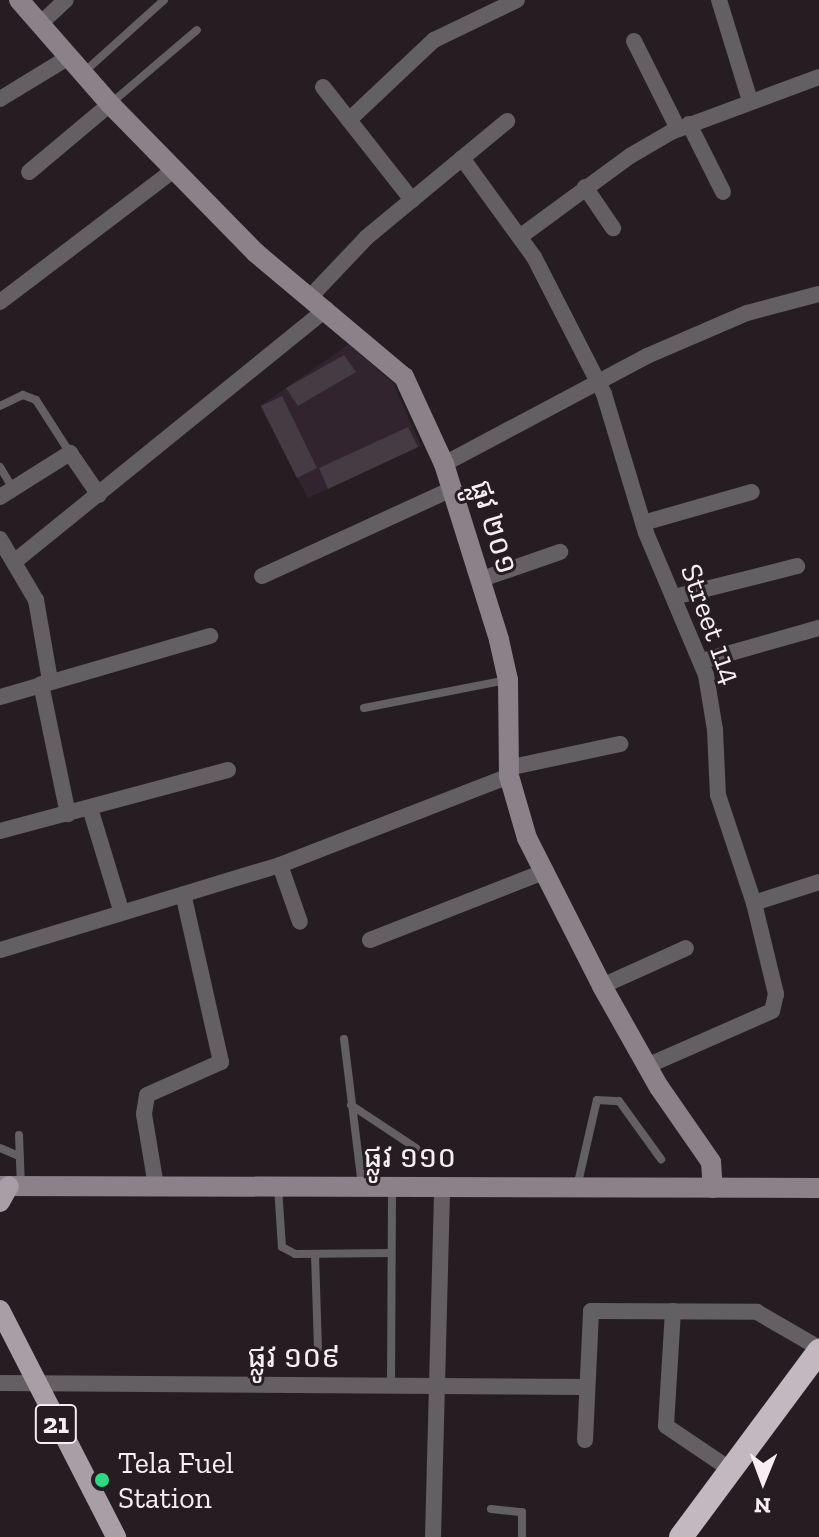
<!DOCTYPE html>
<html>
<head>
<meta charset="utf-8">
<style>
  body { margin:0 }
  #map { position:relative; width:819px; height:1537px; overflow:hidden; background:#261d23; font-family:"Zilla Slab","Noto Sans Khmer",serif }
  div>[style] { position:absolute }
  .built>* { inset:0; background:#32242f }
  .building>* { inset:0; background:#453b43 }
  .lane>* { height:8px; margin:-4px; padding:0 4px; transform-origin:4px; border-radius:4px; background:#635f62 }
  .street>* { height:16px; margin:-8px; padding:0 8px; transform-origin:8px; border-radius:8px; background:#635f62 }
  .secondary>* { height:20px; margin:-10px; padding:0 10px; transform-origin:10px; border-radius:10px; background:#8a8288 }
  .primary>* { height:20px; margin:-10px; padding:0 10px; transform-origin:10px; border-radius:10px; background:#a89ea5 }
  .highway>* { height:24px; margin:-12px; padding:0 12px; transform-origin:12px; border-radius:12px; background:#c3b7c0 }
  .dots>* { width:22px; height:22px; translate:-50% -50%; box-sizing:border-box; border:4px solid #261d23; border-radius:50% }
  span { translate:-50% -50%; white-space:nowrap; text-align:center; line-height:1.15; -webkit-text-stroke:6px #261d23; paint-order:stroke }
  .shield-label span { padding:2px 6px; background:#261d23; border:2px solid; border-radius:6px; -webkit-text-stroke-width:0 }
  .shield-label { font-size:28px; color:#f5eef3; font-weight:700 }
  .street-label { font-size:30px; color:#f5eef3 }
  .poi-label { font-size:30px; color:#f5eef3 }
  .left { translate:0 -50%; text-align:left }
  .north { position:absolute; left:723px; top:1441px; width:80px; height:80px; -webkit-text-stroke:6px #261d23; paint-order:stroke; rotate:181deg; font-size:22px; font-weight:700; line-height:32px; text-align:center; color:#f5eef3 }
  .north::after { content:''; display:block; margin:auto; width:28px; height:36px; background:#f5eef3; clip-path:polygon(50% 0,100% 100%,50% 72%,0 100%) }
</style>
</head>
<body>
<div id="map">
  <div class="built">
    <div style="clip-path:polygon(349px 344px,393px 383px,421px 446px,308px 498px,260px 406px)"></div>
  </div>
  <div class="building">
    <div style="clip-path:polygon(344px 355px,356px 372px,298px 406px,286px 388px)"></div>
    <div style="clip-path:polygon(282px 396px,317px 468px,297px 478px,261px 406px)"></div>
    <div style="clip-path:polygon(408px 427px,418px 447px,328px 489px,319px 468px)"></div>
  </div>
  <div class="lane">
    <div style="left:83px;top:73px;width:109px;rotate:-42deg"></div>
    <div style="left:110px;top:104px;width:114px;rotate:-40.4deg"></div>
    <div style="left:0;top:406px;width:25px;rotate:-26deg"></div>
    <div style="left:23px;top:395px;width:14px;rotate:21deg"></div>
    <div style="left:36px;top:400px;width:63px;rotate:57.3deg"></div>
    <div style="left:0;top:467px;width:26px;rotate:59deg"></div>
    <div style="left:364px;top:708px;width:146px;rotate:-11.1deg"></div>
    <div style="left:344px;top:1039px;width:147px;rotate:83deg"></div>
    <div style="left:351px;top:1105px;width:78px;rotate:33.5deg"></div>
    <div style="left:19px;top:1135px;width:51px;rotate:87.8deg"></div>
    <div style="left:0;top:1148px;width:21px;rotate:23deg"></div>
    <div style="left:278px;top:1187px;width:60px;rotate:86.2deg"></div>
    <div style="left:282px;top:1247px;width:15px;rotate:28deg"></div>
    <div style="left:295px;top:1254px;width:96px;rotate:-0.6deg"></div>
    <div style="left:577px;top:1187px;width:89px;rotate:-77.1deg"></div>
    <div style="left:597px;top:1100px;width:22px;rotate:3deg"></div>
    <div style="left:619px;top:1101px;width:72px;rotate:54.1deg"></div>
    <div style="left:315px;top:1254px;width:94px;rotate:88.2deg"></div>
    <div style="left:391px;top:1385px;width:197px;rotate:-89.7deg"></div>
    <div style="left:491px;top:1509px;width:31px;rotate:6deg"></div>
    <div style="left:522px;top:1512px;width:25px;rotate:90deg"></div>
  </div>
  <div class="street">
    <div style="left:719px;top:0;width:106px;rotate:72.9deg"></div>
    <div style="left:40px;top:24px;width:35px;rotate:-43deg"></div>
    <div style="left:634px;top:41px;width:98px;rotate:63.4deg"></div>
    <div style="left:323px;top:87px;width:144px;rotate:51.8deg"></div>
    <div style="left:0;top:99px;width:81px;rotate:-31.3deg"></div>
    <div style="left:349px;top:120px;width:117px;rotate:-43.3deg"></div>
    <div style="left:434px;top:40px;width:92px;rotate:-25.7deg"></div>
    <div style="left:689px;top:124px;width:76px;rotate:63.4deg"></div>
    <div style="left:462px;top:158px;width:122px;rotate:54deg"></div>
    <div style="left:534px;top:257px;width:154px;rotate:62.9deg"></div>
    <div style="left:604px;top:394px;width:145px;rotate:73.2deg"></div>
    <div style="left:646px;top:533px;width:154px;rotate:67.1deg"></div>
    <div style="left:706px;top:675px;width:56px;rotate:80.7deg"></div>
    <div style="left:715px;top:730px;width:65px;rotate:87.4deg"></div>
    <div style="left:718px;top:795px;width:114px;rotate:71.6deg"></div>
    <div style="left:754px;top:903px;width:94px;rotate:76.4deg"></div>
    <div style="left:776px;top:994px;width:17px;rotate:103deg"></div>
    <div style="left:772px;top:1011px;width:137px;rotate:156.3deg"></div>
    <div style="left:29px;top:172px;width:106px;rotate:-40deg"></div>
    <div style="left:585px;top:187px;width:50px;rotate:55.7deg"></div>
    <div style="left:521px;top:236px;width:135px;rotate:-36.3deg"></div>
    <div style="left:630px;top:156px;width:48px;rotate:-30.3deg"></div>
    <div style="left:671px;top:132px;width:158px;rotate:-20.4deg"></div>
    <div style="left:311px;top:296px;width:81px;rotate:-46.5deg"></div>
    <div style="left:367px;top:237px;width:182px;rotate:-39.6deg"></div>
    <div style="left:0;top:302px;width:220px;rotate:-37.2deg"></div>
    <div style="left:444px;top:464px;width:230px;rotate:-28deg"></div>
    <div style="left:647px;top:356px;width:109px;rotate:-23.3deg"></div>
    <div style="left:747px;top:313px;width:74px;rotate:-14.8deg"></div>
    <div style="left:0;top:497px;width:83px;rotate:-32.2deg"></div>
    <div style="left:70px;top:453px;width:51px;rotate:55.4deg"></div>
    <div style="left:643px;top:523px;width:113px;rotate:-15.9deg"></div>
    <div style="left:0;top:539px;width:71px;rotate:59.5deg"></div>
    <div style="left:36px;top:600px;width:81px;rotate:80.1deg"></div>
    <div style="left:14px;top:562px;width:402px;rotate:-39deg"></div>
    <div style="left:262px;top:576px;width:207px;rotate:-24.6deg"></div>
    <div style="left:479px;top:580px;width:86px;rotate:-19.1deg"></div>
    <div style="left:674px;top:597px;width:127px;rotate:-14.1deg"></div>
    <div style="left:702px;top:661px;width:122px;rotate:-15.8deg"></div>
    <div style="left:41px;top:684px;width:133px;rotate:78.3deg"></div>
    <div style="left:0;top:697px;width:219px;rotate:-16.2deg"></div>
    <div style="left:508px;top:768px;width:115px;rotate:-12.1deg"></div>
    <div style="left:90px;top:808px;width:107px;rotate:73.1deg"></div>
    <div style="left:0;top:831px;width:236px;rotate:-15deg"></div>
    <div style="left:280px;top:865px;width:60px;rotate:70.7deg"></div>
    <div style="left:754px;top:903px;width:68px;rotate:-17.9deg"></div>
    <div style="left:370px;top:940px;width:189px;rotate:-21.4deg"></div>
    <div style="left:0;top:950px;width:293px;rotate:-16.9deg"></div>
    <div style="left:280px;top:865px;width:246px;rotate:-21.2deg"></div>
    <div style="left:602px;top:986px;width:92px;rotate:-24.3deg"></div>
    <div style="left:156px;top:1186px;width:73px;rotate:-99.5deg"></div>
    <div style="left:144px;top:1114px;width:19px;rotate:-81deg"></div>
    <div style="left:147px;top:1095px;width:81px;rotate:-24deg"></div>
    <div style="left:221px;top:1062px;width:172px;rotate:-102.7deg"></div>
    <div style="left:673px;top:1311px;width:115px;rotate:93.5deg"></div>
    <div style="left:666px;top:1426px;width:78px;rotate:34.1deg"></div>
    <div style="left:0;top:1383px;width:587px;rotate:0.39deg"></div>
    <div style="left:585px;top:1440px;width:129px;rotate:-87.3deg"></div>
    <div style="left:591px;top:1311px;width:166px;rotate:0.3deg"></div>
    <div style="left:757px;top:1312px;width:72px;rotate:30.1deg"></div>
    <div style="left:433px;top:1537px;width:350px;rotate:-88.5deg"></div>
  </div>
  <div class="secondary">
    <div style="left:19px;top:0;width:138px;rotate:48.8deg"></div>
    <div style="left:110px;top:104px;width:209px;rotate:45.6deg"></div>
    <div style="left:256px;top:253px;width:193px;rotate:40deg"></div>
    <div style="left:404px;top:377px;width:96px;rotate:65.3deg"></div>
    <div style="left:444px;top:464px;width:184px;rotate:72.6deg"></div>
    <div style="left:499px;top:640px;width:41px;rotate:77.3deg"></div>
    <div style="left:508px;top:680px;width:96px;rotate:89.4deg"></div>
    <div style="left:509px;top:776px;width:65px;rotate:73.8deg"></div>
    <div style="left:527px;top:838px;width:166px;rotate:63.1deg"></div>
    <div style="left:602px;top:986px;width:116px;rotate:60.6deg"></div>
    <div style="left:659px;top:1087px;width:91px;rotate:55.3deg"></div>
    <div style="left:711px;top:1162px;width:26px;rotate:86deg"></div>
    <div style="left:0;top:1186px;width:819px;rotate:0.14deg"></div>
  </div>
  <div class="primary">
    <div style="left:0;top:1202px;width:18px;rotate:-61deg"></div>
    <div style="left:0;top:1310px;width:255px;rotate:62.9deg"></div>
  </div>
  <div class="highway">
    <div style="left:681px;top:1537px;width:232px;rotate:-53.4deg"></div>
  </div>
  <div class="dots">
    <div style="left:102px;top:1480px;background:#2fd883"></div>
  </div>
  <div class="shield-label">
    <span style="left:56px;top:1424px">21</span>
  </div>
  <div class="street-label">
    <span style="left:494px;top:527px;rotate:73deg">ផ្លូវ ២០១</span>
    <span style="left:711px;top:624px;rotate:70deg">Street 114</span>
    <span style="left:410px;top:1157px">ផ្លូវ ១១០</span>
    <span style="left:294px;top:1357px">ផ្លូវ ១០៩</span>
  </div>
  <div class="poi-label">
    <span class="left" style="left:118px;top:1480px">Tela Fuel<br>Station</span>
  </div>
  <div class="north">N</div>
</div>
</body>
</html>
